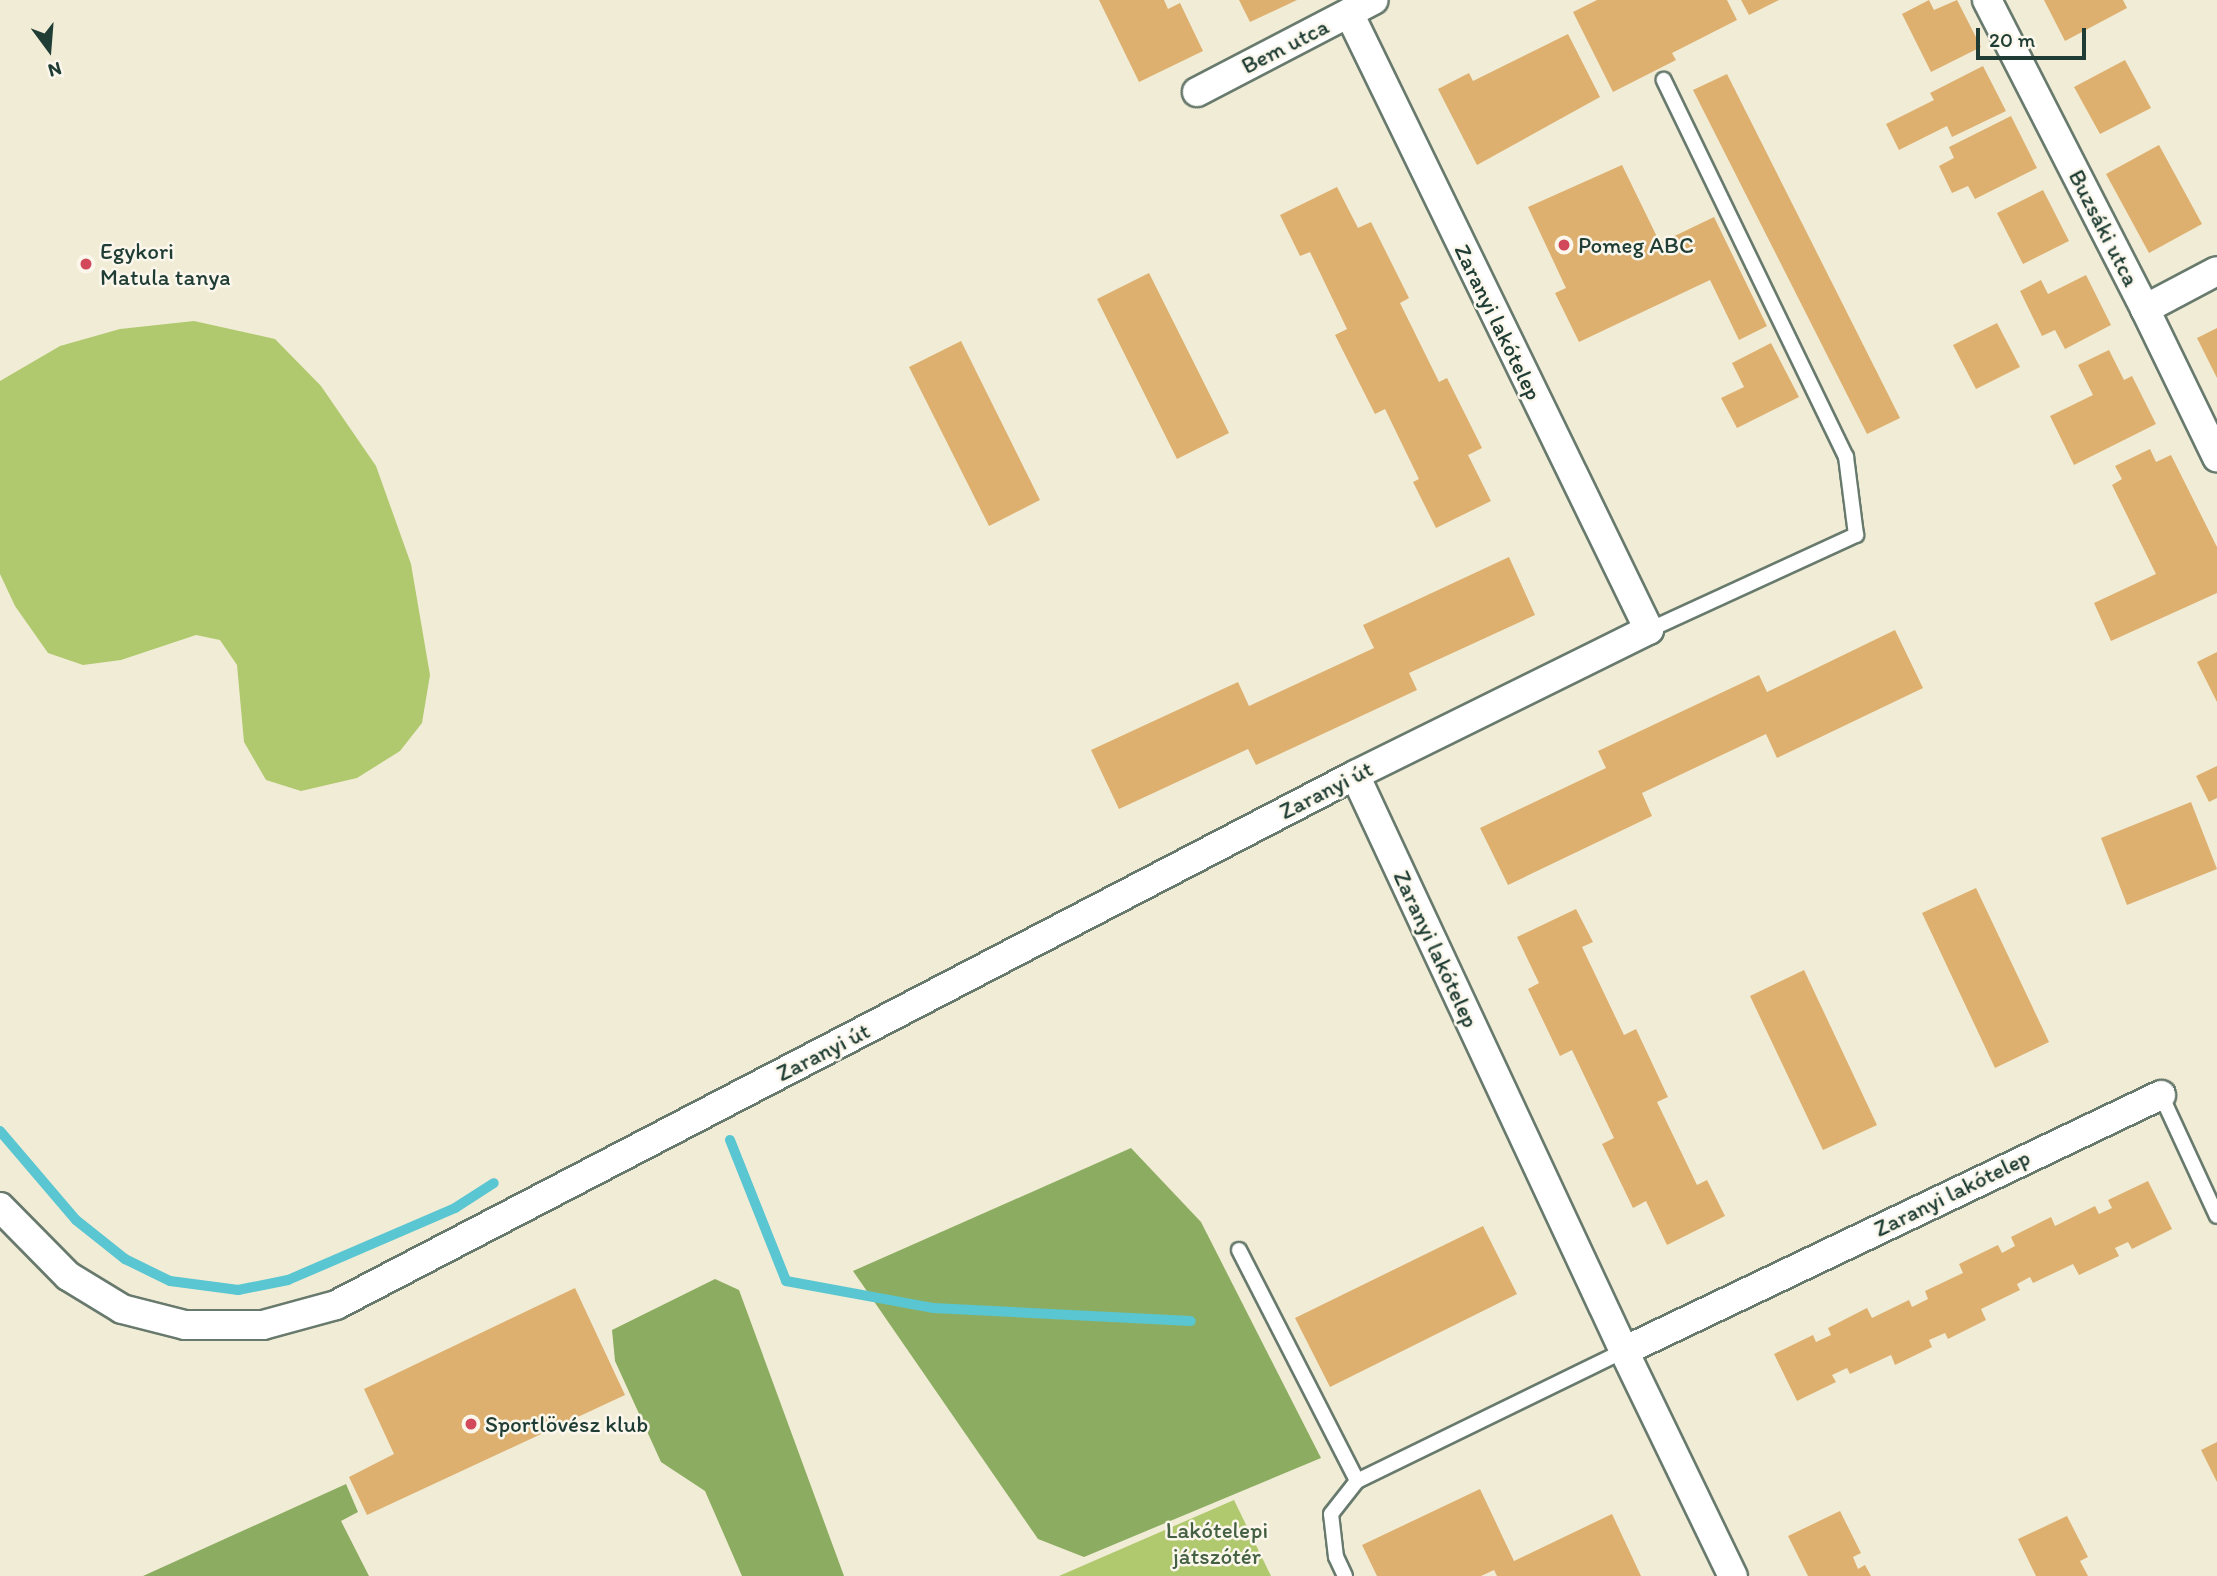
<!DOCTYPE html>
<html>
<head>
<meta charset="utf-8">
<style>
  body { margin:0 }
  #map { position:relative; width:2217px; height:1576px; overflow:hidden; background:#f1ecd6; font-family:Itim,sans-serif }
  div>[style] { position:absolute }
  .green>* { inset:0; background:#b1c96e }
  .forest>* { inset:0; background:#8cad61 }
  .stream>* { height:10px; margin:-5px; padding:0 5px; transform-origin:5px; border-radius:5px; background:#59c6d1 }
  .building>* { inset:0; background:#deb06f }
  .roads { filter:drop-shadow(2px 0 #687a6d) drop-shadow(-2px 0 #687a6d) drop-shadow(0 2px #687a6d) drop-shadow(0 -2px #687a6d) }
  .service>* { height:14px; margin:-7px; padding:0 7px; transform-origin:7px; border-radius:7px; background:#fff }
  .minor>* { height:28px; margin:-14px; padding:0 14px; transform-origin:14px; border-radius:14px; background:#fff }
  .dots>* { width:19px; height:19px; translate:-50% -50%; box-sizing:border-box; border:4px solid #fbf7ec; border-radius:50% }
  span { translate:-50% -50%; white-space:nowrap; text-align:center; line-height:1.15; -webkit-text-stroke:5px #fbf7ec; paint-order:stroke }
  .street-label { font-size:23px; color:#1f3d34 }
  .poi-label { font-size:23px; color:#1f3d34 }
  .left { translate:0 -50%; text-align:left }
  .park-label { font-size:23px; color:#446042 }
  .north { position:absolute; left:14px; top:14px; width:70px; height:70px; -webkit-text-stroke:5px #fbf7ec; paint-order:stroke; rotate:164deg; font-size:19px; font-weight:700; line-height:28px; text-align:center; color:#1f3d34 }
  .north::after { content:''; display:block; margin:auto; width:24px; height:32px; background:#1f3d34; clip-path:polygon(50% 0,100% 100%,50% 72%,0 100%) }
  .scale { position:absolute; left:1976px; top:28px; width:110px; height:32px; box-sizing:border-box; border:4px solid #1f3d34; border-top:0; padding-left:9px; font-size:21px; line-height:24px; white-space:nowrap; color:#1f3d34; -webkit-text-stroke:5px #fbf7ec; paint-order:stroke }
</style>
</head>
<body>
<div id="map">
  <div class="green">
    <div style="clip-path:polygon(194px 321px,275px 339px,321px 386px,376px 466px,411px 564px,430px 675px,422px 723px,400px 751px,357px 778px,301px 791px,266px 780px,244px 742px,237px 665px,220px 640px,196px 635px,121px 660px,83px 665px,48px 653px,15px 606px,0 574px,0 381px,60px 346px,120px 329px)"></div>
    <div style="clip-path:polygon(1234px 1500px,1271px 1576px,1059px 1576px)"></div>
  </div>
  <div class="forest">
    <div style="clip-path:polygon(1131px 1148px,1201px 1222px,1321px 1458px,1084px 1557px,1038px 1539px,853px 1271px)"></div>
    <div style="clip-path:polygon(715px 1279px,739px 1290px,844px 1576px,742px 1576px,705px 1491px,661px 1462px,615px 1361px,612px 1330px)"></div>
    <div style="clip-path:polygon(346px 1484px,358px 1512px,341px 1521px,369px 1576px,143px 1576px)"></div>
  </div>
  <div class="stream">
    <div style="left:0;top:1131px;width:117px;rotate:49.5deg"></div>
    <div style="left:76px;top:1220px;width:63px;rotate:38.5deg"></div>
    <div style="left:125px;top:1259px;width:50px;rotate:26.1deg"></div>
    <div style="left:170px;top:1281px;width:69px;rotate:7.5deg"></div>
    <div style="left:238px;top:1290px;width:51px;rotate:-11.3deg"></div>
    <div style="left:288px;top:1280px;width:182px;rotate:-23.3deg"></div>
    <div style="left:455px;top:1208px;width:46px;rotate:-32.7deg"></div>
    <div style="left:730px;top:1140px;width:152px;rotate:68.3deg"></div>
    <div style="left:786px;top:1281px;width:149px;rotate:10.4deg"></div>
    <div style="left:933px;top:1308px;width:258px;rotate:2.9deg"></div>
  </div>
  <div class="building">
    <div style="clip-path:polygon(1099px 0,1164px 0,1168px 9px,1180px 3px,1203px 51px,1139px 82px)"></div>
    <div style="clip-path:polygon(1239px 0,1297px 0,1250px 22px)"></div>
    <div style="clip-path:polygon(1597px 0,1727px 0,1737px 20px,1672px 53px,1676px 60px,1613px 92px,1573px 12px)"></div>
    <div style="clip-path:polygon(1741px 0,1779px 0,1749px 15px)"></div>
    <div style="clip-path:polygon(1929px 0,1934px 10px,1957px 0,1981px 47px,1931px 72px,1902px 14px)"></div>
    <div style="clip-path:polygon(2044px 0,2123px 0,2127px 8px,2065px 41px)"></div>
    <div style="clip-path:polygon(1568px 34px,1600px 97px,1477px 165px,1438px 89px,1469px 73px,1473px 81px)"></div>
    <div style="clip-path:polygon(2125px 60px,2151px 108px,2100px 134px,2074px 87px)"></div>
    <div style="clip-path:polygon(1983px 66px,2006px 111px,1952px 137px,1947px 126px,1899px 150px,1886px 124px,1934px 100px,1930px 93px)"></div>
    <div style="clip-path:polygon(1727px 74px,1900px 418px,1867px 434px,1693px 90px)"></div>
    <div style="clip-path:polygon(2011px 116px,2037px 168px,1975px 199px,1968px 186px,1952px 193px,1939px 166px,1954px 158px,1949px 147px)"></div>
    <div style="clip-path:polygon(2159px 145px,2202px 224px,2149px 253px,2106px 174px)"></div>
    <div style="clip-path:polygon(1622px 165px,1660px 243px,1714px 217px,1767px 326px,1739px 340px,1710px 280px,1579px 342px,1555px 293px,1566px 288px,1528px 207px)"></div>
    <div style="clip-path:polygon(1337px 187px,1358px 228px,1371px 222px,1409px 298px,1400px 303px,1439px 382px,1447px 378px,1482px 448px,1468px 455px,1491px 501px,1436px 528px,1413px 482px,1419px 479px,1385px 409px,1375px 414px,1335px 335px,1347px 329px,1310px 252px,1300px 256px,1280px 215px)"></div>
    <div style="clip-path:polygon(2043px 190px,2069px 241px,2023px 264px,1997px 213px)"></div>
    <div style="clip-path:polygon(1149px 273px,1229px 433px,1177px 459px,1097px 299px)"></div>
    <div style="clip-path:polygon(2086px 275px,2111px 325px,2065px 349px,2055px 330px,2042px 336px,2020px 291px,2041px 280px,2048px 294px)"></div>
    <div style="clip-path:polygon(1997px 323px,2020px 367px,1976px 389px,1953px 345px)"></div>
    <div style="clip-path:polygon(2217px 328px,2217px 378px,2197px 338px)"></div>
    <div style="clip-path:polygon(961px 341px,1040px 500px,989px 526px,909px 367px)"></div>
    <div style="clip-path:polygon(1771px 343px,1799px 397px,1737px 428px,1721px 398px,1744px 387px,1732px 363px)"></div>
    <div style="clip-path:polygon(2109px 350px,2124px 380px,2132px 376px,2156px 424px,2074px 465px,2050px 416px,2093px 395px,2078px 365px)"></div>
    <div style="clip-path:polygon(2150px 449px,2156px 462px,2171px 455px,2217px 547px,2217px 593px,2111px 641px,2094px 603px,2156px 574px,2112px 485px,2122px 479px,2115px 466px)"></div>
    <div style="clip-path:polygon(1509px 557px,1535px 615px,1409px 673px,1417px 690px,1256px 765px,1248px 749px,1119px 809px,1091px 750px,1238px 682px,1249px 706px,1374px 648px,1363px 625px)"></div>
    <div style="clip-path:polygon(1895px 630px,1923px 688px,1777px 758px,1766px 734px,1642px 793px,1652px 816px,1508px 885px,1480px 828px,1606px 768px,1598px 751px,1759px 675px,1767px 692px)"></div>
    <div style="clip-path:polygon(2217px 652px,2217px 702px,2197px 662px)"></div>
    <div style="clip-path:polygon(2217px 766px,2217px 798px,2209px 802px,2196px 776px)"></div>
    <div style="clip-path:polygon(2191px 802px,2217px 869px,2127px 905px,2101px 838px)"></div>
    <div style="clip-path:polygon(1976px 888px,2049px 1042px,1995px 1068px,1922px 913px)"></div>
    <div style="clip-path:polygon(1576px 909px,1593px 942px,1582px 947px,1624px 1035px,1636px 1029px,1668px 1097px,1657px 1102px,1697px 1185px,1707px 1180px,1725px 1216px,1667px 1245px,1646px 1201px,1633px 1208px,1602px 1144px,1614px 1138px,1572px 1050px,1560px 1056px,1528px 989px,1539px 983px,1517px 937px)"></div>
    <div style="clip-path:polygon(1804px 970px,1877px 1125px,1823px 1150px,1750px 996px)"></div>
    <div style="clip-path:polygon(2148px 1181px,2172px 1229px,2132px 1249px,2128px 1242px,2115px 1248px,2119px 1256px,2079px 1275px,2073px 1264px,2033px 1283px,2030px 1277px,2017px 1284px,2020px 1290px,1981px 1309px,1986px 1320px,1948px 1339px,1945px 1333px,1929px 1340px,1932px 1347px,1895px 1365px,1891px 1355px,1850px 1374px,1847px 1368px,1832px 1375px,1836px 1382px,1797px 1401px,1774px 1354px,1813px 1335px,1816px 1342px,1831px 1335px,1828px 1328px,1867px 1308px,1872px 1318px,1909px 1300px,1912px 1307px,1928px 1299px,1925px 1291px,1963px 1273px,1959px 1264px,1998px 1245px,2002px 1253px,2015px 1246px,2011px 1237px,2051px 1217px,2055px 1226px,2095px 1206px,2099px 1214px,2112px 1208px,2108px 1200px)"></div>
    <div style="clip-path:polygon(1483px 1226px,1517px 1294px,1330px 1387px,1295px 1318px)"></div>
    <div style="clip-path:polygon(575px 1288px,625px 1395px,367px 1515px,349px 1477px,394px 1454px,364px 1389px)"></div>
    <div style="clip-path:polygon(2217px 1442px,2217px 1482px,2201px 1450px)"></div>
    <div style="clip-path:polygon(1480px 1489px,1514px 1561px,1612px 1514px,1641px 1576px,1497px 1576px,1494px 1570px,1481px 1576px,1377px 1576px,1362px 1545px)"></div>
    <div style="clip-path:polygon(1840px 1511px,1861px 1553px,1853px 1557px,1858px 1569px,1865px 1565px,1871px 1576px,1808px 1576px,1788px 1536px)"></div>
    <div style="clip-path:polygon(2067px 1516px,2088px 1557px,2080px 1561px,2088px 1576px,2036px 1576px,2018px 1539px)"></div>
  </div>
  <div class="roads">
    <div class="service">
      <div style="left:1649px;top:630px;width:228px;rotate:-24.7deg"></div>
      <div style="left:1856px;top:535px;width:79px;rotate:-97.3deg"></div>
      <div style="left:1846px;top:457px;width:419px;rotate:-115.8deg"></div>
      <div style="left:2161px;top:1095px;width:133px;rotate:65.2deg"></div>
      <div style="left:1239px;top:1250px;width:259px;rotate:62.9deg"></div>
      <div style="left:1345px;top:1576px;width:21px;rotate:-115deg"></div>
      <div style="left:1336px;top:1557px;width:43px;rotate:-96.6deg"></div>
      <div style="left:1331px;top:1514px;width:42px;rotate:-51.8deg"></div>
      <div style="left:1357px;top:1481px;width:297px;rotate:-26deg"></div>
    </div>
    <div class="minor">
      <div style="left:1987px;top:0;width:347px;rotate:62.9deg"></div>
      <div style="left:2145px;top:309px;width:165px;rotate:64.1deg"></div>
      <div style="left:1197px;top:92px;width:199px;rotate:-27.5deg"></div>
      <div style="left:2145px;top:309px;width:81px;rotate:-27.8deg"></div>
      <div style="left:1355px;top:775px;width:636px;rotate:64.97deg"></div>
      <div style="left:1624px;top:1351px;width:250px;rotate:64.2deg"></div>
      <div style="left:0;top:1207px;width:97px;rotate:45.4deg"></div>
      <div style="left:68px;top:1276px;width:63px;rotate:31.4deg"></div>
      <div style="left:122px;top:1309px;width:65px;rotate:14.3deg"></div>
      <div style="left:185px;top:1325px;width:78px"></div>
      <div style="left:263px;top:1325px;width:76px;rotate:-15.3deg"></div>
      <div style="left:336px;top:1305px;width:1149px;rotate:-27.48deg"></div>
      <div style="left:1355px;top:775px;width:328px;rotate:-26.3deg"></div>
      <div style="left:1649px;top:630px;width:686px;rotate:-115.93deg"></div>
      <div style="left:1624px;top:1351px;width:595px;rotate:-25.49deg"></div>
    </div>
  </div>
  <div class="dots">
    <div style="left:1564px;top:245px;background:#d1495b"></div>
    <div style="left:86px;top:264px;background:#d1495b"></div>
    <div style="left:471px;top:1424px;background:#d1495b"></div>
  </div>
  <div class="street-label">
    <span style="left:1285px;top:46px;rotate:-27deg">Bem utca</span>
    <span style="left:2104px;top:228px;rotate:63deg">Buzsáki utca</span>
    <span style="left:1498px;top:322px;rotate:64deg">Zaranyi lakótelep</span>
    <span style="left:1326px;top:790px;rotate:-27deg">Zaranyi út</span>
    <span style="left:1436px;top:949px;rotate:65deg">Zaranyi lakótelep</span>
    <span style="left:823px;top:1052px;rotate:-27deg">Zaranyi út</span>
    <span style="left:1952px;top:1193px;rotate:-26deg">Zaranyi lakótelep</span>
  </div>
  <div class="poi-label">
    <span class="left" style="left:1578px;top:245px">Pomeg ABC</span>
    <span class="left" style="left:100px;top:264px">Egykori<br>Matula tanya</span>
    <span class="left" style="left:485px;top:1424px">Sportlövész klub</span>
  </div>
  <div class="park-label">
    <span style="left:1217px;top:1543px">Lakótelepi<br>játszótér</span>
  </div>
  <div class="north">N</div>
  <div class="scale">20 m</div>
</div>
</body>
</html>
